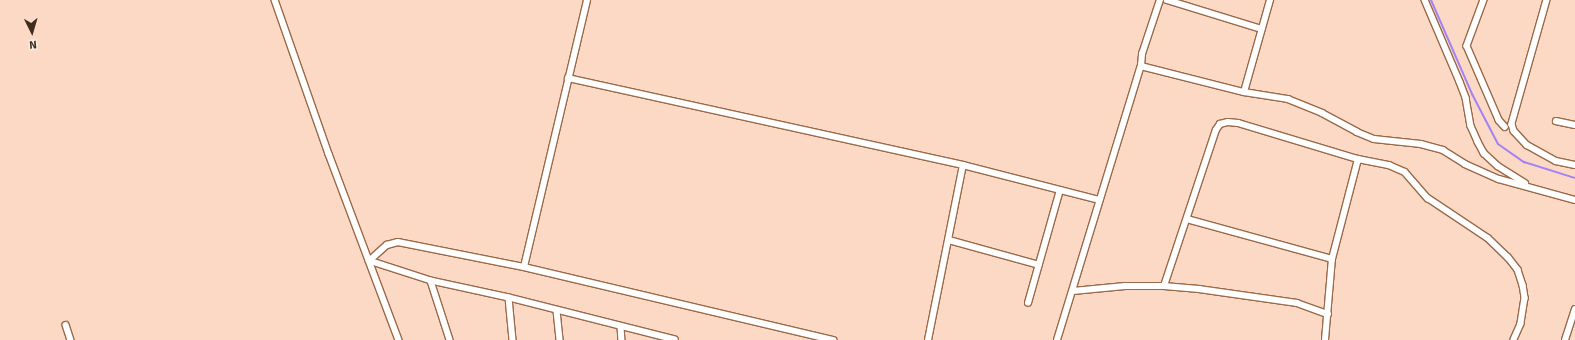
<!DOCTYPE html>
<html>
<head>
<meta charset="utf-8">
<style>
  body { margin:0 }
  #map { position:relative; width:1575px; height:340px; overflow:hidden; background:#fbd9c4; font-family:Signika,sans-serif }
  div>[style] { position:absolute }
  .stream>* { height:2px; margin:-1px; padding:0 1px; transform-origin:1px; border-radius:1px; background:#a182f7 }
  .roads { filter:drop-shadow(1px 0 #9a6948) drop-shadow(-1px 0 #9a6948) drop-shadow(0 1px #9a6948) drop-shadow(0 -1px #9a6948) }
  .minor>* { height:5.5px; margin:-2.75px; padding:0 2.75px; transform-origin:2.75px; border-radius:2.75px; background:#fff }
  span { translate:-50% -50%; white-space:nowrap; text-align:center; line-height:1.15; -webkit-text-stroke:3px #f7ebe4; paint-order:stroke }
  .north { position:absolute; left:12px; top:12px; width:40px; height:40px; -webkit-text-stroke:3px #f7ebe4; paint-order:stroke; rotate:175deg; font-size:11px; font-weight:700; line-height:16px; text-align:center; color:#412c1e }
  .north::after { content:''; display:block; margin:auto; width:14px; height:18px; background:#412c1e; clip-path:polygon(50% 0,100% 100%,50% 72%,0 100%) }
</style>
</head>
<body>
<div id="map">
  <div class="stream">
    <div style="left:1431px;top:0;width:103px;rotate:66.4deg"></div>
    <div style="left:1472px;top:94px;width:56px;rotate:62.5deg"></div>
    <div style="left:1498px;top:144px;width:32px;rotate:35deg"></div>
    <div style="left:1524px;top:162px;width:53px;rotate:17.4deg"></div>
  </div>
  <div class="roads">
    <div class="minor">
      <div style="left:275px;top:0;width:163px;rotate:70.7deg"></div>
      <div style="left:329px;top:154px;width:199px;rotate:69.4deg"></div>
      <div style="left:1167px;top:0;width:99px;rotate:17deg"></div>
      <div style="left:1425px;top:0;width:89px;rotate:66.9deg"></div>
      <div style="left:1460px;top:82px;width:17px;rotate:69deg"></div>
      <div style="left:1466px;top:98px;width:28px;rotate:80deg"></div>
      <div style="left:1471px;top:126px;width:17px;rotate:66deg"></div>
      <div style="left:1478px;top:142px;width:13px;rotate:61deg"></div>
      <div style="left:1484px;top:153px;width:19px;rotate:43deg"></div>
      <div style="left:1498px;top:166px;width:32px;rotate:32deg"></div>
      <div style="left:1484px;top:0;width:49px;rotate:110.3deg"></div>
      <div style="left:1467px;top:46px;width:81px;rotate:66.6deg"></div>
      <div style="left:1499px;top:120px;width:9px;rotate:49deg"></div>
      <div style="left:1547px;top:0;width:129px;rotate:105.8deg"></div>
      <div style="left:1512px;top:124px;width:7px;rotate:74deg"></div>
      <div style="left:1514px;top:131px;width:19px;rotate:47deg"></div>
      <div style="left:1527px;top:145px;width:33px;rotate:29deg"></div>
      <div style="left:1556px;top:161px;width:19px;rotate:12deg"></div>
      <div style="left:1141px;top:66px;width:106px;rotate:14.2deg"></div>
      <div style="left:1244px;top:92px;width:45px;rotate:9deg"></div>
      <div style="left:1288px;top:99px;width:37px;rotate:22deg"></div>
      <div style="left:1322px;top:113px;width:40px;rotate:28deg"></div>
      <div style="left:1357px;top:132px;width:18px;rotate:22deg"></div>
      <div style="left:1374px;top:139px;width:47px;rotate:6.1deg"></div>
      <div style="left:1421px;top:144px;width:23px;rotate:15deg"></div>
      <div style="left:1443px;top:150px;width:26px;rotate:32deg"></div>
      <div style="left:1465px;top:164px;width:37px;rotate:24deg"></div>
      <div style="left:1499px;top:179px;width:79px;rotate:15.4deg"></div>
      <div style="left:568px;top:78px;width:404px;rotate:12.4deg"></div>
      <div style="left:963px;top:165px;width:140px;rotate:14.4deg"></div>
      <div style="left:1244px;top:92px;width:96px;rotate:-74.2deg"></div>
      <div style="left:1556px;top:121px;width:19px;rotate:12deg"></div>
      <div style="left:1187px;top:219px;width:150px;rotate:15.4deg"></div>
      <div style="left:949px;top:240px;width:93px;rotate:15.5deg"></div>
      <div style="left:524px;top:267px;width:274px;rotate:-76.7deg"></div>
      <div style="left:431px;top:281px;width:62px;rotate:72.1deg"></div>
      <div style="left:1164px;top:286px;width:164px;rotate:-71.6deg"></div>
      <div style="left:1216px;top:130px;width:7px;rotate:-56deg"></div>
      <div style="left:1220px;top:124px;width:8px;rotate:-14deg"></div>
      <div style="left:1228px;top:122px;width:10px;rotate:6deg"></div>
      <div style="left:1238px;top:123px;width:125px;rotate:16.7deg"></div>
      <div style="left:1358px;top:159px;width:32px;rotate:11deg"></div>
      <div style="left:1389px;top:165px;width:17px;rotate:24deg"></div>
      <div style="left:1405px;top:172px;width:35px;rotate:49deg"></div>
      <div style="left:1428px;top:198px;width:72px;rotate:33.7deg"></div>
      <div style="left:1488px;top:238px;width:28px;rotate:44deg"></div>
      <div style="left:1508px;top:257px;width:16px;rotate:52deg"></div>
      <div style="left:1518px;top:270px;width:16px;rotate:72deg"></div>
      <div style="left:1523px;top:285px;width:13px;rotate:81deg"></div>
      <div style="left:1525px;top:298px;width:26px;rotate:99deg"></div>
      <div style="left:1521px;top:324px;width:17px;rotate:114deg"></div>
      <div style="left:1073px;top:291px;width:52px;rotate:-5.5deg"></div>
      <div style="left:1125px;top:286px;width:39px"></div>
      <div style="left:1164px;top:286px;width:35px;rotate:5deg"></div>
      <div style="left:1199px;top:289px;width:99px;rotate:8.1deg"></div>
      <div style="left:1297px;top:303px;width:33px;rotate:20deg"></div>
      <div style="left:509px;top:298px;width:42px;rotate:84.6deg"></div>
      <div style="left:1028px;top:303px;width:117px;rotate:-74.2deg"></div>
      <div style="left:557px;top:311px;width:29px;rotate:84deg"></div>
      <div style="left:66px;top:325px;width:16px;rotate:72deg"></div>
      <div style="left:621px;top:327px;width:13px;rotate:86deg"></div>
      <div style="left:675px;top:340px;width:171px;rotate:-165.8deg"></div>
      <div style="left:509px;top:298px;width:80px;rotate:-167.7deg"></div>
      <div style="left:431px;top:281px;width:65px;rotate:-162.1deg"></div>
      <div style="left:369px;top:261px;width:24px;rotate:-42deg"></div>
      <div style="left:387px;top:245px;width:11px;rotate:-15deg"></div>
      <div style="left:398px;top:242px;width:128px;rotate:11.2deg"></div>
      <div style="left:524px;top:267px;width:318px;rotate:13.3deg"></div>
      <div style="left:928px;top:340px;width:178px;rotate:-78.7deg"></div>
      <div style="left:1057px;top:340px;width:287px;rotate:-73deg"></div>
      <div style="left:1141px;top:66px;width:12px;rotate:-85deg"></div>
      <div style="left:1142px;top:54px;width:57px;rotate:-71.6deg"></div>
      <div style="left:1325px;top:340px;width:81px;rotate:-85.1deg"></div>
      <div style="left:1332px;top:259px;width:103px;rotate:-75.4deg"></div>
      <div style="left:1565px;top:340px;width:32px;rotate:-72deg"></div>
    </div>
  </div>
  <div class="north">N</div>
</div>
</body>
</html>
